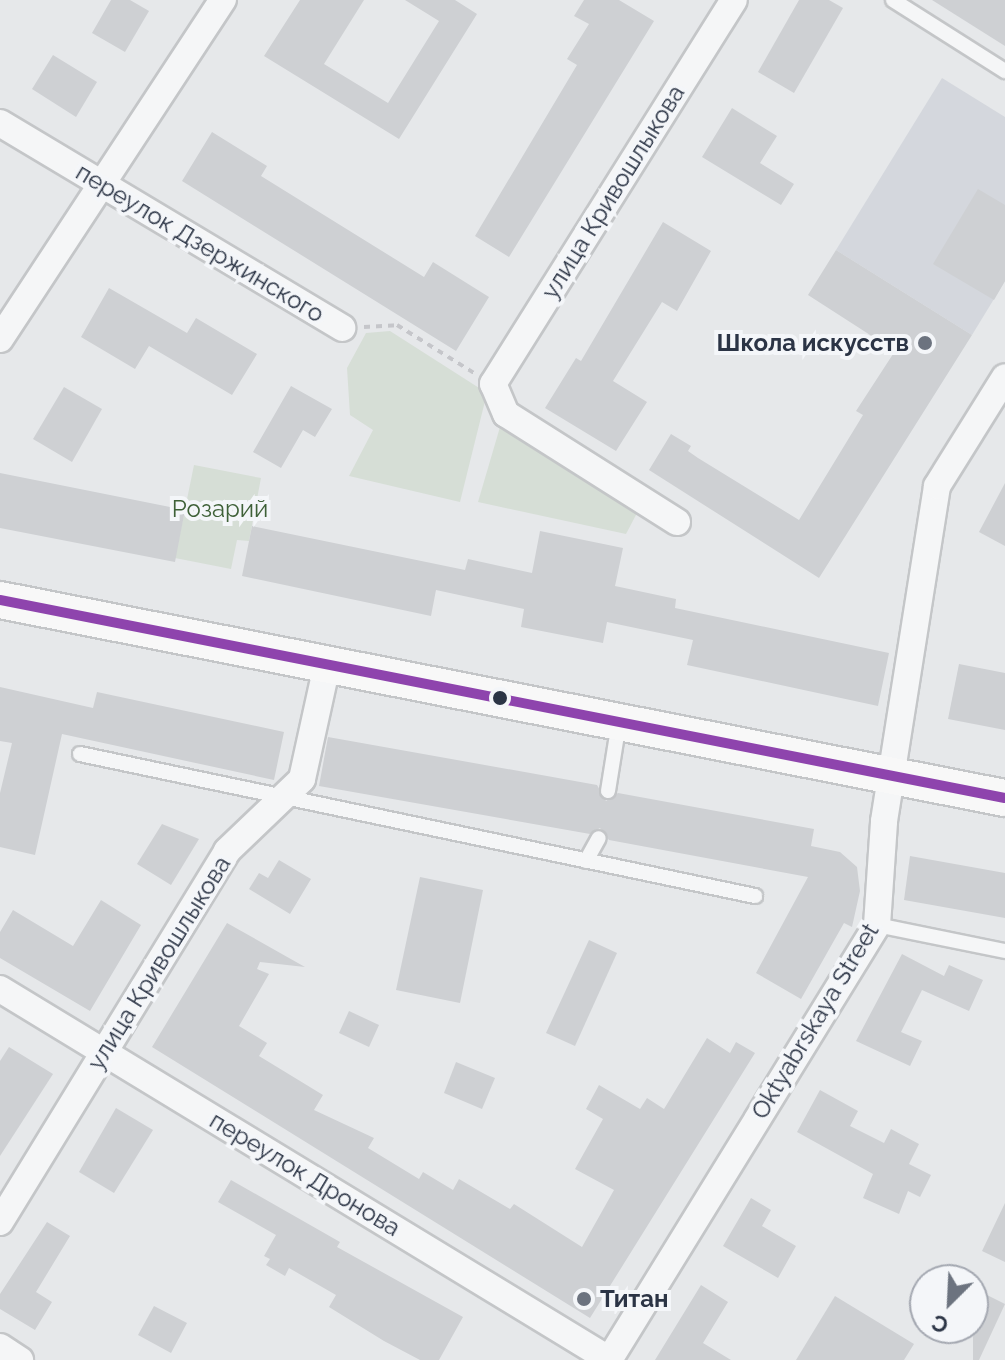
<!DOCTYPE html>
<html>
<head>
<meta charset="utf-8">
<style>
  body { margin:0 }
  #map { position:relative; width:1005px; height:1360px; overflow:hidden; background:#e6e8ea; font-family:Raleway,sans-serif }
  div>[style] { position:absolute }
  .built>* { inset:0; background:#d4d7dd }
  .green>* { inset:0; background:#d6ded6 }
  .building>* { inset:0; background:#ced0d3 }
  .path>* { height:4px; margin-top:-2px; transform-origin:0; background:repeating-linear-gradient(90deg,#c5c6ca 0 6px,transparent 0 12px) }
  .roads { filter:drop-shadow(2px 0 #c4c6c8) drop-shadow(-2px 0 #c4c6c8) drop-shadow(0 2px #c4c6c8) drop-shadow(0 -2px #c4c6c8) }
  .lane>* { height:14px; margin:-7px; padding:0 7px; transform-origin:7px; border-radius:7px; background:#f5f6f7 }
  .street>* { height:26px; margin:-13px; padding:0 13px; transform-origin:13px; border-radius:13px; background:#f5f6f7 }
  .secondary>* { height:36px; margin:-18px; padding:0 18px; transform-origin:18px; border-radius:18px; background:#f8f8f8 }
  .bus-1>* { height:10px; margin:-5px; padding:0 5px; transform-origin:5px; border-radius:5px; background:#8e44ad }
  .dots>* { width:22px; height:22px; translate:-50% -50%; box-sizing:border-box; border:4px solid #f4f6f9; border-radius:50% }
  span { translate:-50% -50%; white-space:nowrap; text-align:center; line-height:1.15; -webkit-text-stroke:8px #f4f6f9; paint-order:stroke }
  .street-label { font-size:24px; color:#2b3445 }
  .poi-label { font-size:24px; color:#2b3445; font-weight:700 }
  .right { translate:-100% -50%; text-align:right }
  .left { translate:0 -50%; text-align:left }
  .park-label { font-size:24px; color:#3f6138 }
  .north { position:absolute; left:909px; top:1264px; width:80px; height:80px; box-sizing:border-box; background:#f4f6f9; border:2px solid #a4a8b1; border-radius:50%; rotate:204deg; font-size:22px; font-weight:700; line-height:32px; text-align:center; color:#2b3445 }
  .north::after { content:''; display:block; margin:auto; width:28px; height:36px; background:#6c737f; clip-path:polygon(50% 0,100% 100%,50% 72%,0 100%) }
</style>
</head>
<body>
<div id="map">
  <div class="built">
    <div style="clip-path:polygon(942px 78px,1005px 117px,1005px 281px,972px 335px,836px 250px)"></div>
  </div>
  <div class="green">
    <div style="clip-path:polygon(390px 331px,487px 393px,460px 502px,349px 476px,373px 430px,350px 415px,347px 368px,366px 333px)"></div>
    <div style="clip-path:polygon(500px 427px,637px 513px,626px 534px,478px 502px)"></div>
    <div style="clip-path:polygon(194px 465px,261px 478px,249px 541px,237px 540px,231px 569px,175px 558px)"></div>
  </div>
  <div class="building">
    <div style="clip-path:polygon(111px 0,130px 0,149px 11px,125px 52px,92px 33px)"></div>
    <div style="clip-path:polygon(300px 0,364px 0,324px 64px,388px 103px,439px 21px,405px 0,455px 0,477px 14px,399px 139px,264px 56px)"></div>
    <div style="clip-path:polygon(584px 0,619px 0,654px 21px,509px 257px,475px 236px,577px 65px,567px 59px,589px 24px,574px 16px)"></div>
    <div style="clip-path:polygon(799px 0,829px 0,843px 8px,794px 93px,758px 72px)"></div>
    <div style="clip-path:polygon(932px 0,1005px 0,1005px 46px)"></div>
    <div style="clip-path:polygon(53px 55px,97px 82px,76px 117px,32px 89px)"></div>
    <div style="clip-path:polygon(732px 108px,777px 136px,760px 163px,794px 184px,781px 205px,702px 157px)"></div>
    <div style="clip-path:polygon(212px 132px,267px 166px,261px 176px,424px 277px,433px 262px,489px 297px,456px 351px,182px 181px)"></div>
    <div style="clip-path:polygon(978px 189px,1005px 205px,1005px 281px,994px 300px,933px 264px)"></div>
    <div style="clip-path:polygon(663px 222px,711px 251px,677px 311px,662px 302px,613px 381px,647px 402px,616px 451px,545px 408px,576px 358px,581px 361px)"></div>
    <div style="clip-path:polygon(836px 250px,972px 335px,819px 578px,649px 470px,671px 434px,691px 446px,688px 451px,698px 458px,799px 520px,863px 415px,856px 411px,895px 351px,808px 295px)"></div>
    <div style="clip-path:polygon(109px 288px,187px 333px,196px 318px,257px 354px,232px 395px,149px 346px,135px 369px,81px 337px)"></div>
    <div style="clip-path:polygon(291px 386px,332px 409px,315px 437px,303px 430px,281px 468px,253px 452px)"></div>
    <div style="clip-path:polygon(64px 387px,102px 409px,72px 462px,33px 439px)"></div>
    <div style="clip-path:polygon(0 473px,185px 510px,175px 562px,0 528px)"></div>
    <div style="clip-path:polygon(1005px 483px,1005px 546px,979px 532px)"></div>
    <div style="clip-path:polygon(252px 526px,465px 570px,468px 559px,532px 573px,540px 531px,623px 548px,615px 586px,676px 599px,675px 608px,889px 653px,878px 706px,687px 665px,693px 640px,607px 622px,603px 643px,521px 627px,524px 609px,436px 590px,431px 616px,242px 576px)"></div>
    <div style="clip-path:polygon(959px 664px,1005px 673px,1005px 730px,948px 719px)"></div>
    <div style="clip-path:polygon(0 687px,93px 708px,97px 692px,284px 732px,274px 780px,62px 734px,35px 855px,0 847px,0 793px,12px 743px,0 741px)"></div>
    <div style="clip-path:polygon(328px 737px,597px 785px,606px 801px,618px 793px,814px 829px,811px 846px,840px 852px,857px 867px,860px 891px,852px 927px,844px 923px,801px 999px,756px 973px,808px 877px,609px 840px,600px 828px,590px 834px,319px 786px)"></div>
    <div style="clip-path:polygon(162px 824px,199px 839px,171px 885px,137px 864px)"></div>
    <div style="clip-path:polygon(910px 856px,1005px 873px,1005px 918px,904px 900px)"></div>
    <div style="clip-path:polygon(279px 860px,311px 879px,290px 914px,249px 889px,259px 873px,268px 878px)"></div>
    <div style="clip-path:polygon(420px 877px,483px 890px,460px 1003px,396px 990px)"></div>
    <div style="clip-path:polygon(101px 900px,141px 925px,90px 1011px,0 958px,0 932px,13px 910px,73px 946px)"></div>
    <div style="clip-path:polygon(227px 923px,305px 967px,260px 962px,257px 969px,269px 974px,239px 1026px,267px 1043px,259px 1056px,323px 1095px,314px 1110px,374px 1138px,368px 1148px,419px 1179px,423px 1172px,453px 1190px,459px 1179px,510px 1209px,514px 1204px,582px 1247px,614px 1190px,575px 1169px,603px 1119px,586px 1109px,599px 1085px,640px 1109px,647px 1098px,664px 1109px,707px 1038px,730px 1053px,736px 1042px,755px 1053px,590px 1318px,152px 1047px)"></div>
    <div style="clip-path:polygon(589px 940px,617px 953px,575px 1046px,546px 1033px)"></div>
    <div style="clip-path:polygon(902px 954px,944px 976px,949px 965px,983px 980px,969px 1011px,922px 990px,901px 1032px,922px 1041px,910px 1066px,856px 1041px)"></div>
    <div style="clip-path:polygon(349px 1011px,379px 1025px,369px 1047px,339px 1033px)"></div>
    <div style="clip-path:polygon(9px 1047px,53px 1074px,0 1156px,0 1061px)"></div>
    <div style="clip-path:polygon(456px 1062px,495px 1078px,482px 1109px,444px 1093px)"></div>
    <div style="clip-path:polygon(820px 1090px,858px 1111px,850px 1126px,884px 1143px,891px 1129px,919px 1144px,909px 1164px,931px 1175px,920px 1197px,908px 1191px,899px 1214px,863px 1198px,873px 1174px,797px 1132px)"></div>
    <div style="clip-path:polygon(116px 1108px,153px 1130px,114px 1193px,79px 1172px)"></div>
    <div style="clip-path:polygon(231px 1180px,340px 1242px,337px 1247px,463px 1317px,439px 1360px,420px 1360px,384px 1341px,329px 1307px,336px 1295px,289px 1268px,285px 1276px,266px 1265px,270px 1259px,264px 1256px,276px 1235px,218px 1202px)"></div>
    <div style="clip-path:polygon(751px 1198px,771px 1210px,762px 1226px,796px 1246px,778px 1278px,723px 1246px)"></div>
    <div style="clip-path:polygon(1005px 1203px,1005px 1262px,982px 1251px)"></div>
    <div style="clip-path:polygon(47px 1222px,70px 1236px,36px 1292px,52px 1302px,35px 1330px,0 1309px,0 1294px)"></div>
    <div style="clip-path:polygon(701px 1285px,728px 1302px,703px 1343px,731px 1360px,655px 1360px)"></div>
    <div style="clip-path:polygon(973px 1288px,1005px 1304px,979px 1360px,973px 1360px)"></div>
    <div style="clip-path:polygon(835px 1296px,914px 1344px,904px 1360px,796px 1360px)"></div>
    <div style="clip-path:polygon(154px 1306px,187px 1323px,171px 1353px,138px 1335px)"></div>
  </div>
  <div class="path">
    <div style="left:364px;top:327px;width:33px;rotate:-3deg"></div>
    <div style="left:397px;top:325px;width:91px;rotate:31.9deg"></div>
  </div>
  <div class="roads">
    <div class="lane">
      <div style="left:893px;top:0;width:133px;rotate:32.4deg"></div>
      <div style="left:80px;top:754px;width:690px;rotate:11.88deg"></div>
      <div style="left:608px;top:791px;width:70px;rotate:-80.9deg"></div>
      <div style="left:586px;top:861px;width:26px;rotate:-61deg"></div>
      <div style="left:877px;top:925px;width:131px;rotate:11.5deg"></div>
    </div>
    <div class="street">
      <div style="left:0;top:123px;width:399px;rotate:30.9deg"></div>
      <div style="left:0;top:339px;width:406px;rotate:-56.7deg"></div>
      <div style="left:677px;top:522px;width:202px;rotate:-147.7deg"></div>
      <div style="left:506px;top:414px;width:33px;rotate:-113deg"></div>
      <div style="left:493px;top:384px;width:453px;rotate:-57.9deg"></div>
      <div style="left:0;top:989px;width:714px;rotate:31.31deg"></div>
      <div style="left:0;top:1222px;width:435px;rotate:-58.5deg"></div>
      <div style="left:227px;top:851px;width:104px;rotate:-43.8deg"></div>
      <div style="left:302px;top:779px;width:117px;rotate:-77.6deg"></div>
      <div style="left:0;top:1347px;width:24px;rotate:33deg"></div>
      <div style="left:609px;top:1360px;width:511px;rotate:-58.36deg"></div>
      <div style="left:877px;top:925px;width:104px;rotate:-86.1deg"></div>
      <div style="left:884px;top:821px;width:339px;rotate:-81deg"></div>
      <div style="left:937px;top:486px;width:128px;rotate:-58deg"></div>
    </div>
    <div class="secondary">
      <div style="left:0;top:600px;width:1024px;rotate:11.15deg"></div>
    </div>
  </div>
  <div class="bus-1">
    <div style="left:0;top:600px;width:1024px;rotate:11.15deg"></div>
  </div>
  <div class="dots">
    <div style="left:925px;top:343px;background:#6c737f"></div>
    <div style="left:500px;top:698px;background:#2b3445"></div>
    <div style="left:584px;top:1299px;background:#6c737f"></div>
  </div>
  <div class="street-label">
    <span style="left:613px;top:192px;rotate:-58deg">улица Кривошлыкова</span>
    <span style="left:200px;top:243px;rotate:31deg">переулок Дзержинского</span>
    <span style="left:159px;top:963px;rotate:-58deg">улица Кривошлыкова</span>
    <span style="left:815px;top:1021px;rotate:-59deg">Oktyabrskaya Street</span>
    <span style="left:305px;top:1174px;rotate:31deg">переулок Дронова</span>
  </div>
  <div class="poi-label">
    <span class="right" style="left:909px;top:343px">Школа искусств</span>
    <span class="left" style="left:600px;top:1299px">Титан</span>
  </div>
  <div class="park-label">
    <span style="left:220px;top:509px">Розарий</span>
  </div>
  <div class="north">С</div>
</div>
</body>
</html>
